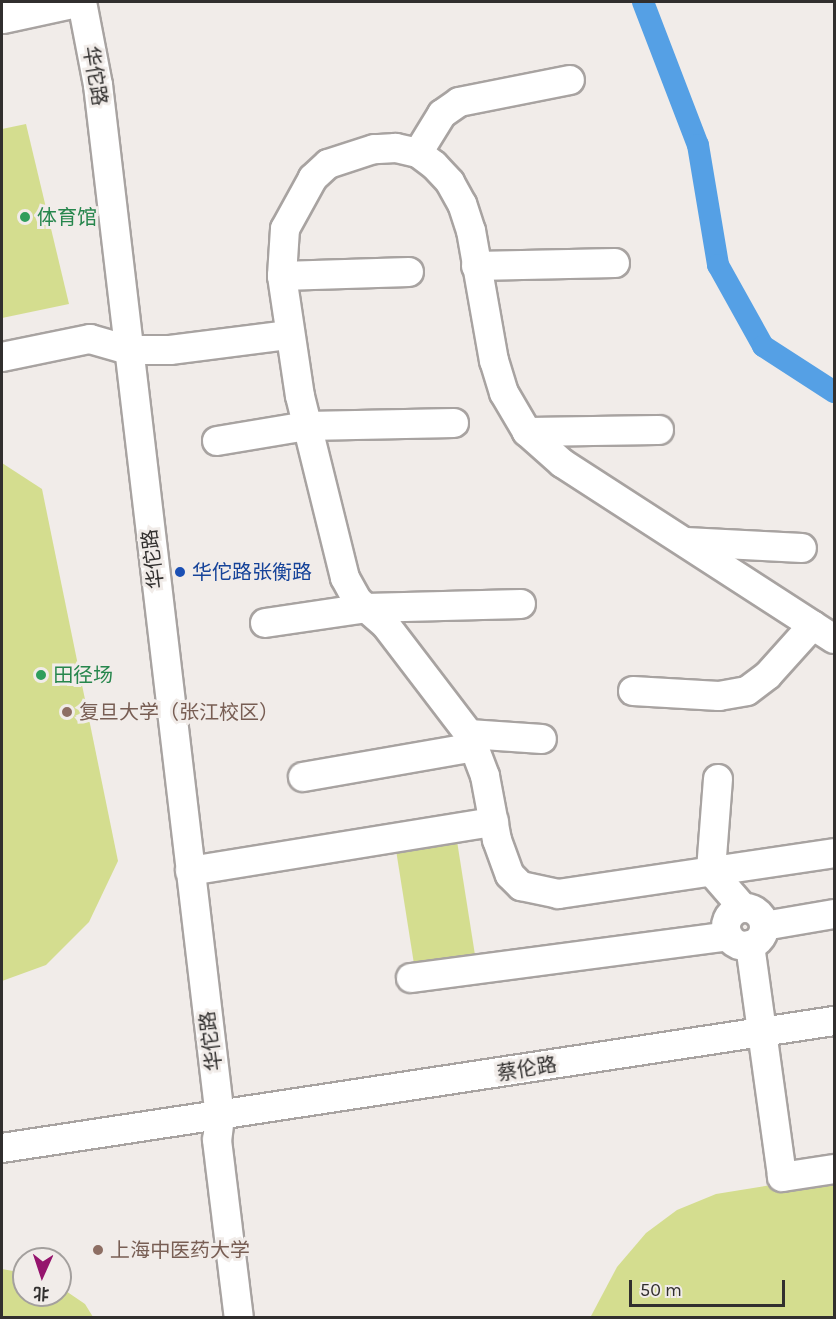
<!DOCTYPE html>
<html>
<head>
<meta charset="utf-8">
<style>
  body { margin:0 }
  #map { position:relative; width:836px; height:1319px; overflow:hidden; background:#f1ece9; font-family:Karla,"Noto Sans SC",sans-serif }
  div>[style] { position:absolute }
  .green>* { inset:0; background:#d4dd8f }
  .canal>* { height:22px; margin:-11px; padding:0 11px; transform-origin:11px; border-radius:11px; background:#55a0e5 }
  .roads { filter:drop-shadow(2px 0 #a8a3a1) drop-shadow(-2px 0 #a8a3a1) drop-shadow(0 2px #a8a3a1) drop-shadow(0 -2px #a8a3a1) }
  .minor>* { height:28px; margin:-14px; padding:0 14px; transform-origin:14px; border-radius:14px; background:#fff }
  .minor>.ring { margin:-14px; padding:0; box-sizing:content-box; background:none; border:28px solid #fff; border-radius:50% }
  .major>* { height:33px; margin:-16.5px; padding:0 16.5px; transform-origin:16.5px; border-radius:16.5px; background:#fff }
  .dots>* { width:16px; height:16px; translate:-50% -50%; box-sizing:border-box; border:3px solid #f1ece9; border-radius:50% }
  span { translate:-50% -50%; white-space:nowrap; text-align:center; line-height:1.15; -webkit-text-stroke:6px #f1ece9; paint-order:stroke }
  .street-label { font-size:20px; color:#312f2e }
  .leisure-label { font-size:20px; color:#27864d }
  .left { translate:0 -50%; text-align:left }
  .transit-label { font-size:20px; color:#164399 }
  .education-label { font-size:20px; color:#785e54 }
  .frame { position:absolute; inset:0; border:3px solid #312f2e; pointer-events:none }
  .north { position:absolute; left:12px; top:1247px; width:60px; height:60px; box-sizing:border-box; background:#f1ece9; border:2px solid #a4a09e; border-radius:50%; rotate:183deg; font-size:16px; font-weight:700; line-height:24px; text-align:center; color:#312f2e }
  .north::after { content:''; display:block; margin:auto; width:21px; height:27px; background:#95146d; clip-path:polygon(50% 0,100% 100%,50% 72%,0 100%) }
  .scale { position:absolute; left:629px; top:1280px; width:156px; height:27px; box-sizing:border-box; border:3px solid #312f2e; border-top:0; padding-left:8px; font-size:18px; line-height:21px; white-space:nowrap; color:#312f2e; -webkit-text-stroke:4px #f1ece9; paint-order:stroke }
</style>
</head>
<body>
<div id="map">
  <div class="green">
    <div style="clip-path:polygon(26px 124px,69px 304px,2px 318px,2px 129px)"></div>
    <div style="clip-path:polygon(2px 463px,42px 489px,118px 861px,89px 922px,46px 965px,2px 981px)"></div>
    <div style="clip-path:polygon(457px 841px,475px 955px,414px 964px,396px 850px)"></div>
    <div style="clip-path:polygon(834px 1175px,834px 1317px,590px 1318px,617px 1267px,646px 1233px,677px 1210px,716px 1194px)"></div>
    <div style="clip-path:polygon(2px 1269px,24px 1273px,24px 1295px,60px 1295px,60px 1287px,85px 1304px,93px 1317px,2px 1317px)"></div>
  </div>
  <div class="canal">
    <div style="left:643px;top:2px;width:153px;rotate:69deg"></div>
    <div style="left:698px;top:145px;width:122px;rotate:80.5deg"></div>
    <div style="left:718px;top:265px;width:93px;rotate:60.9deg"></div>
    <div style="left:763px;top:346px;width:85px;rotate:32.9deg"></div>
  </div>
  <div class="roads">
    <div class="minor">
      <div style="left:82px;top:2px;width:85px;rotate:79.1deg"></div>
      <div style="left:98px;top:85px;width:1039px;rotate:83.26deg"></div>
      <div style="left:220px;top:1117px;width:23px;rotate:97deg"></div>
      <div style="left:217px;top:1140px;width:179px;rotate:83deg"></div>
      <div style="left:418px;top:153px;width:46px;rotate:-58.4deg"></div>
      <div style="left:442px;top:114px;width:21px;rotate:-35deg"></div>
      <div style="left:459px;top:102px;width:113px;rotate:-11.2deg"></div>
      <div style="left:476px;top:266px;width:139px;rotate:-1.2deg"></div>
      <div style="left:282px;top:276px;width:127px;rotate:-1.8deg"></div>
      <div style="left:2px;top:357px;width:90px;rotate:-11.6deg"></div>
      <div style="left:90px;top:339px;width:40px;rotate:16deg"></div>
      <div style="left:128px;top:350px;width:42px"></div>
      <div style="left:170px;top:350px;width:120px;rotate:-7.2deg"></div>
      <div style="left:527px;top:432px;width:132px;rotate:-0.9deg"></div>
      <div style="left:217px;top:441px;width:91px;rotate:-9.5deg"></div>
      <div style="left:307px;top:426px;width:147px;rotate:-1.2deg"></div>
      <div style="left:686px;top:542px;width:116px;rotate:3deg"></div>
      <div style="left:265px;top:623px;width:102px;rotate:-8.4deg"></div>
      <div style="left:366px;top:608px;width:155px;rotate:-1.5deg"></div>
      <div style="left:834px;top:639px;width:324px;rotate:-147.1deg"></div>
      <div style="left:562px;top:463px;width:47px;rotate:-138.5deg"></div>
      <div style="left:527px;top:432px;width:45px;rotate:-120.5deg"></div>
      <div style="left:504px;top:393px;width:34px;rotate:-107deg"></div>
      <div style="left:494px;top:361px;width:132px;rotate:-100deg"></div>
      <div style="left:471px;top:231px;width:28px;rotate:-108deg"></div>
      <div style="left:462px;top:204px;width:25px;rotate:-119deg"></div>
      <div style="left:450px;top:182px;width:23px;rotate:-133deg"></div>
      <div style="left:434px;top:165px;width:20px;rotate:-143deg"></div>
      <div style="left:418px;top:153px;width:23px;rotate:-167deg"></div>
      <div style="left:396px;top:148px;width:22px;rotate:177deg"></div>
      <div style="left:374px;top:149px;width:48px;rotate:161.9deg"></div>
      <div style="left:328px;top:164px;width:21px;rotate:137deg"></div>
      <div style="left:313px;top:178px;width:58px;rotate:118.8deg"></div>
      <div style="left:285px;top:229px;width:47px;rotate:93.7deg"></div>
      <div style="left:282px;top:276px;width:121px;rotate:81.5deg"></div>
      <div style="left:300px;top:396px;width:187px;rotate:76.1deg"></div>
      <div style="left:345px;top:578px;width:25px;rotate:61deg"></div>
      <div style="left:357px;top:600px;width:37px;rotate:41deg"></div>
      <div style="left:385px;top:624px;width:138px;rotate:52.6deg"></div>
      <div style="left:469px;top:734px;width:45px;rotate:69.1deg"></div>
      <div style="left:485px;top:776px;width:65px;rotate:79.4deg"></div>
      <div style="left:497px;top:840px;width:37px;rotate:70deg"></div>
      <div style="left:510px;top:875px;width:16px;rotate:45deg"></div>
      <div style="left:521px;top:886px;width:38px;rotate:12deg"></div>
      <div style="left:558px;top:894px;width:279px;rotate:-8.4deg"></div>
      <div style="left:633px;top:691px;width:86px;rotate:3.3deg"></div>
      <div style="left:719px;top:696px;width:28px;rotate:-10deg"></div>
      <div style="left:747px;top:691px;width:26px;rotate:-37deg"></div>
      <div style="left:768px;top:675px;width:67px;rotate:-48deg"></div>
      <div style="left:469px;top:734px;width:73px;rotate:3.9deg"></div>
      <div style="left:303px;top:777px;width:175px;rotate:-9.9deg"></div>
      <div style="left:718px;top:779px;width:92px;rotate:94.4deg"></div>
      <div style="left:711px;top:871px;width:49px;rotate:49.1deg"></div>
      <div style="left:190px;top:871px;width:308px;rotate:-9.2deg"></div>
      <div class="ring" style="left:726px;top:908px;width:10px;height:10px"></div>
      <div style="left:764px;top:926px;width:71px;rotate:-9.7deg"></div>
      <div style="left:750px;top:945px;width:234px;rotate:82.1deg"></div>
      <div style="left:782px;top:1177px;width:53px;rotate:-8.7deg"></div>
      <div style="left:411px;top:978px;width:320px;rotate:-7.5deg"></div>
      <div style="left:2px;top:1148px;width:842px;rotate:-8.68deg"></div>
    </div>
    <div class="major">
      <div style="left:2px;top:16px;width:66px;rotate:-12.2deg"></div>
    </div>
  </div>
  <div class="dots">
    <div style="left:25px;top:217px;background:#2e9e5b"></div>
    <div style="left:180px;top:572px;background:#1a4fb4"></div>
    <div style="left:41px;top:675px;background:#2e9e5b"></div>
    <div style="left:67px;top:712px;background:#8d6e63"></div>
    <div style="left:98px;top:1250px;background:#8d6e63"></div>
  </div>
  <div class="street-label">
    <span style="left:95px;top:76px;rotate:81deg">华佗路</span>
    <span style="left:153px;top:559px;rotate:-97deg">华佗路</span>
    <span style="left:211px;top:1041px;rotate:-97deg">华佗路</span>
    <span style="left:527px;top:1069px;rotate:-9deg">蔡伦路</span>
  </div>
  <div class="leisure-label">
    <span class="left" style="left:37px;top:217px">体育馆</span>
    <span class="left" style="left:53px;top:675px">田径场</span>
  </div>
  <div class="transit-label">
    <span class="left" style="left:192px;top:572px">华佗路张衡路</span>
  </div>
  <div class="education-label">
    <span class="left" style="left:79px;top:712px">复旦大学（张江校区）</span>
    <span class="left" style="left:110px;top:1250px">上海中医药大学</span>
  </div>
  <div class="frame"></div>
  <div class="north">北</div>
  <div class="scale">50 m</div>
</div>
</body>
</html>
